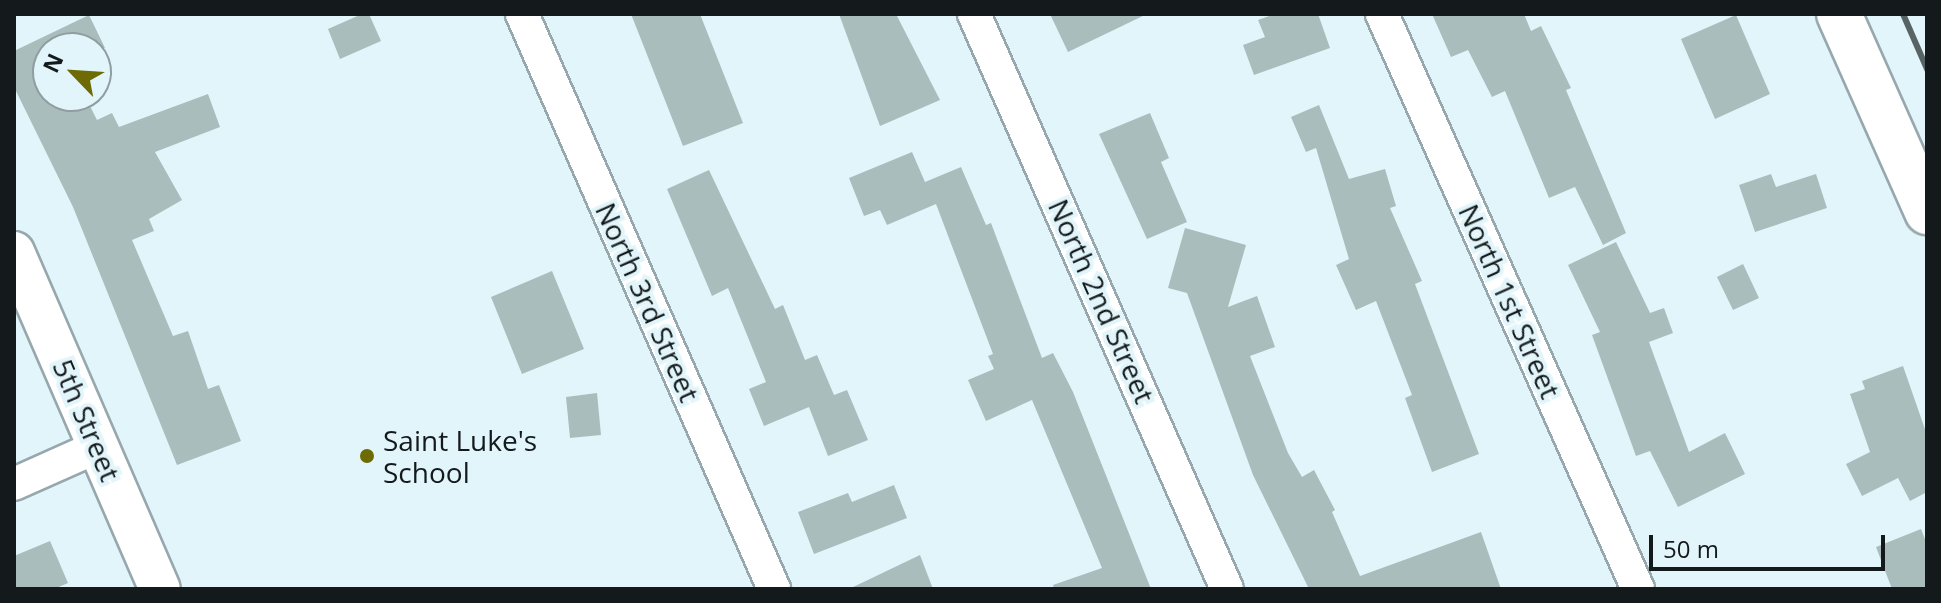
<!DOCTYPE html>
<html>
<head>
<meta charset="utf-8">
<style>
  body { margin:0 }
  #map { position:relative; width:1941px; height:603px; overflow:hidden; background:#e2f5fa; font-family:"Open Sans",sans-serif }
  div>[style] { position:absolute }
  .building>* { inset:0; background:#aabdbd }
  .roads { filter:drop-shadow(2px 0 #96a8ad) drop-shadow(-2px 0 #96a8ad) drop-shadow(0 2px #96a8ad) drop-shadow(0 -2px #96a8ad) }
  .minor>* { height:32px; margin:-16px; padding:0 16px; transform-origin:16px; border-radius:16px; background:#fff }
  .tertiary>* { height:40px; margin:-20px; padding:0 20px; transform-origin:20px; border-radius:20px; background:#fff }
  .secondary>* { height:44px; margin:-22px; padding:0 22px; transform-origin:22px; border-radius:22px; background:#fff }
  .rail>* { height:6px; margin:-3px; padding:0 3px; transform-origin:3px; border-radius:3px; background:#586366 }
  .dots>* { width:22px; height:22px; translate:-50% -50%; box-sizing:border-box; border:4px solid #e2f5fa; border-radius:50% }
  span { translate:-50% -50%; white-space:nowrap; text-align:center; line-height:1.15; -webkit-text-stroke:8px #e2f5fa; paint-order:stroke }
  .street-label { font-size:28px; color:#141a1c }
  .poi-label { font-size:28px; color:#141a1c }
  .left { translate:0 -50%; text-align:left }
  .frame { position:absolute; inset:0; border:16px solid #141a1c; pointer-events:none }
  .north { position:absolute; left:32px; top:32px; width:80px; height:80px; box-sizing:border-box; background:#e2f5fa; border:2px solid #909da1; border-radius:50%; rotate:295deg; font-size:22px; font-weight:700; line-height:32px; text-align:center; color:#141a1c }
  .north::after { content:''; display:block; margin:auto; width:28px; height:36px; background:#6e6a04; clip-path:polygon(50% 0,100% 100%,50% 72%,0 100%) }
  .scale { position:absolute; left:1649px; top:535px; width:236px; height:36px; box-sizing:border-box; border:4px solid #141a1c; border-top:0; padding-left:10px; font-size:24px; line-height:28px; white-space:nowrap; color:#141a1c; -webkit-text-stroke:6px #e2f5fa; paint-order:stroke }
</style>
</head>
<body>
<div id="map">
  <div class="building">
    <div style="clip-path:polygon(362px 14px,369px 14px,381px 41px,340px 59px,328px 29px)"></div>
    <div style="clip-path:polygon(631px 14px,700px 14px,743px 123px,683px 146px)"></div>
    <div style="clip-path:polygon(839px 14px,896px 14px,940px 100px,880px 126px)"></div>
    <div style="clip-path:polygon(1050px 14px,1147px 14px,1068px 52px)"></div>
    <div style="clip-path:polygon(1275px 14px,1318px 14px,1330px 48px,1254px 75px,1243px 45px,1265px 37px,1258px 20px)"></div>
    <div style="clip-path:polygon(1432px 14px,1524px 14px,1531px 31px,1541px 26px,1571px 88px,1566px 90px,1626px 233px,1603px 245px,1575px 187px,1549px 198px,1505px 91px,1492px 97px,1468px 50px,1451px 57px)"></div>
    <div style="clip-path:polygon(89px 15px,105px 48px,48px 48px,48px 96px,85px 96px,97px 120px,112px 113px,119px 127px,208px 94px,220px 127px,155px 152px,182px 200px,149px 219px,154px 231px,132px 240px,173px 336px,188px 331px,208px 389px,219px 385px,241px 441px,177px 465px,73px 207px,14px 87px,14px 51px)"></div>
    <div style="clip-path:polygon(1736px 15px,1770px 94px,1715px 119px,1681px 39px)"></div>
    <div style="clip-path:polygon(1319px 105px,1349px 179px,1385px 169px,1396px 206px,1390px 208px,1422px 281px,1415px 284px,1479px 454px,1432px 472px,1405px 398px,1412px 395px,1376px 301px,1356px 310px,1336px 265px,1349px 259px,1316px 148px,1306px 152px,1291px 117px)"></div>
    <div style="clip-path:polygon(1150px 113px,1169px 158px,1161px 162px,1187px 222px,1147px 239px,1099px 134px)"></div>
    <div style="clip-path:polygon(912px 152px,925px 182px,961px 167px,986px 225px,991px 223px,1042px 358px,1053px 353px,1073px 392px,1151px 589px,1054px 589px,1053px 585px,1102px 568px,1032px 400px,986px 421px,968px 380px,994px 369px,988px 356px,993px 354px,936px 204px,887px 225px,880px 210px,864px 216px,849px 178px)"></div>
    <div style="clip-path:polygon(709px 170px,775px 309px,783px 305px,805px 360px,817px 355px,834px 395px,847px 390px,868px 440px,828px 456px,809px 407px,764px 426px,749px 389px,766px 382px,728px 288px,712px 296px,667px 189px)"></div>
    <div style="clip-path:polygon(1771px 174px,1776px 187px,1816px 174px,1827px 208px,1755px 232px,1739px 185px)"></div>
    <div style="clip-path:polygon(1185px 228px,1246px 245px,1228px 307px,1257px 296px,1275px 347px,1250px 356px,1288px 453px,1302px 477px,1314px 470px,1335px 510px,1332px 512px,1360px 576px,1481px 532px,1501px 589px,1309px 589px,1253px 475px,1187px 293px,1168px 288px)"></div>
    <div style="clip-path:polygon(1616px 242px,1650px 313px,1664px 308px,1673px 333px,1649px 342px,1689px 452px,1725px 433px,1745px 474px,1678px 507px,1650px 451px,1636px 456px,1592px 335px,1600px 332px,1568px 265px)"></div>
    <div style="clip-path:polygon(1743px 264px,1759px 298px,1733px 310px,1717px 277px)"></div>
    <div style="clip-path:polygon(552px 271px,584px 349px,522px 374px,491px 297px)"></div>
    <div style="clip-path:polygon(1903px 366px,1927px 435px,1927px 492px,1910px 501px,1898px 478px,1862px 496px,1846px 464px,1870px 452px,1850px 394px,1865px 389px,1862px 381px)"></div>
    <div style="clip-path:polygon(597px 393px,601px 435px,570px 438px,566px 397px)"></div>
    <div style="clip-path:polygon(894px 485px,907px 518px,814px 554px,798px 512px,848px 493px,852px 502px)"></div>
    <div style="clip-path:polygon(1921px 529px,1927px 544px,1927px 589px,1892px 589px,1876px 547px)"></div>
    <div style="clip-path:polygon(50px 541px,68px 583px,54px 589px,14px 589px,14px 556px)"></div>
    <div style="clip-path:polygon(920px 555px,933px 589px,849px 589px)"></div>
  </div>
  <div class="roads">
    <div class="minor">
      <div style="left:522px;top:14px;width:628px;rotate:66.33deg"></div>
      <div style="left:974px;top:14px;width:628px;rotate:66.25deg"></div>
      <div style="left:1382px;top:14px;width:629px;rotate:66deg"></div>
      <div style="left:14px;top:484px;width:93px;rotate:-24.1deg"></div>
    </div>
    <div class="tertiary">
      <div style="left:14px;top:252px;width:367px;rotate:66.6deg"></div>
    </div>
    <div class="secondary">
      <div style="left:1839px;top:14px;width:217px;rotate:66deg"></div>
    </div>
  </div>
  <div class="rail">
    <div style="left:1903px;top:14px;width:60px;rotate:66.4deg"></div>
  </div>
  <div class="dots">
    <div style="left:367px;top:456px;background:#6e6a04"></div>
  </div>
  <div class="street-label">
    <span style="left:1102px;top:301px;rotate:66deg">North 2nd Street</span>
    <span style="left:1510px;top:301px;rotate:66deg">North 1st Street</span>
    <span style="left:648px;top:302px;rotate:66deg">North 3rd Street</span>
    <span style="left:87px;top:420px;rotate:67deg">5th Street</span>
  </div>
  <div class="poi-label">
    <span class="left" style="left:383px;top:456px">Saint Luke's<br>School</span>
  </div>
  <div class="frame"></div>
  <div class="north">N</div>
  <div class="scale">50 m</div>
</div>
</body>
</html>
